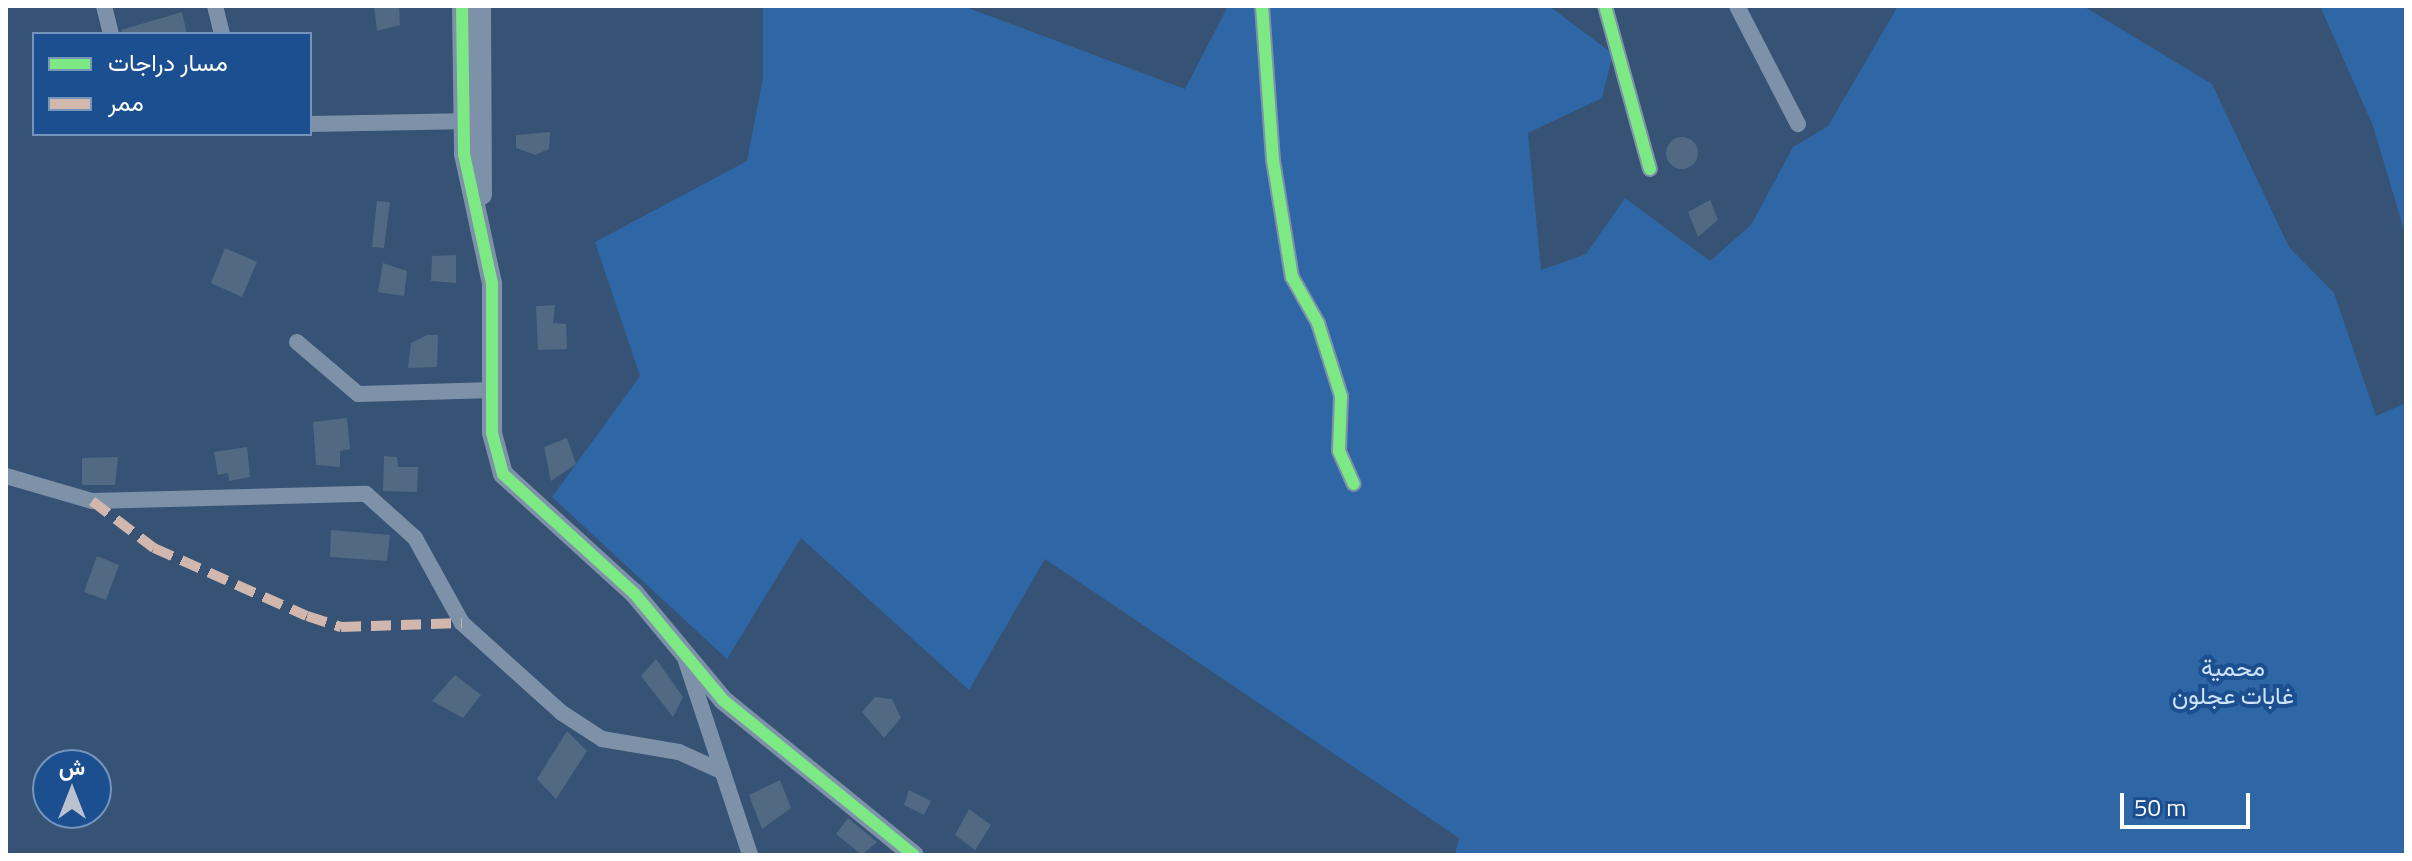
<!DOCTYPE html>
<html>
<head>
<meta charset="utf-8">
<style>
  body { margin:0 }
  #map { position:relative; width:2412px; height:861px; overflow:hidden; background:#365274; font-family:"Titillium Web",Vazirmatn,sans-serif }
  div>[style] { position:absolute }
  .green>* { inset:0; background:#2f66a5 }
  .building>* { inset:0; background:#526984 }
  .round { border-radius:50% }
  .minor>* { height:16px; margin:-8px; padding:0 8px; transform-origin:8px; border-radius:8px; background:#7d92a8 }
  .tertiary>* { height:20px; margin:-10px; padding:0 10px; transform-origin:10px; border-radius:10px; background:#7d92a8 }
  .quiet>* { height:10px; margin-top:-5px; transform-origin:0; background:repeating-linear-gradient(90deg,#d1b7ad 0 20px,transparent 0 30px) }
  .cycleway>* { height:12px; margin:-6px; padding:0 6px; transform-origin:6px; border-radius:6px; background:#7ce984 }
  span { translate:-50% -50%; white-space:nowrap; text-align:center; line-height:1.15; -webkit-text-stroke:8px #1b4f8f; paint-order:stroke }
  .park-label { font-size:24px; color:#cfe3fa }
  .frame { position:absolute; inset:0; border:8px solid #fff; pointer-events:none }
  .legend { position:absolute; left:32px; top:32px; width:280px; height:104px; box-sizing:border-box; background:#1b4f8f; border:2px solid #7695bc; margin:0; padding:10px 14px; list-style:none; font-size:24px; color:#fff }
  .legend li { display:flex; align-items:center; gap:16px; height:40px }
  .legend b { width:40px; border:2px solid #7695bc }
  .north { position:absolute; left:32px; top:749px; width:80px; height:80px; box-sizing:border-box; background:#1b4f8f; border:2px solid #7695bc; border-radius:50%; rotate:0deg; font-size:22px; font-weight:700; line-height:32px; text-align:center; color:#fff }
  .north::after { content:''; display:block; margin:auto; width:28px; height:36px; background:#b9c2ce; clip-path:polygon(50% 0,100% 100%,50% 72%,0 100%) }
  .scale { position:absolute; left:2120px; top:793px; width:130px; height:36px; box-sizing:border-box; border:4px solid #fff; border-top:0; padding-left:10px; font-size:24px; line-height:28px; white-space:nowrap; color:#fff; -webkit-text-stroke:6px #1b4f8f; paint-order:stroke }
</style>
</head>
<body>
<div id="map">
  <div class="green">
    <div style="clip-path:polygon(763px 6px,963px 6px,1185px 89px,1228px 6px,1549px 6px,1613px 54px,1602px 98px,1528px 133px,1541px 270px,1586px 254px,1625px 198px,1710px 261px,1751px 225px,1793px 147px,1828px 126px,1898px 6px,2083px 6px,2212px 84px,2289px 247px,2334px 293px,2376px 416px,2406px 403px,2406px 855px,1455px 855px,1459px 838px,1045px 559px,969px 690px,801px 538px,727px 659px,552px 497px,640px 376px,595px 242px,747px 161px,763px 77px)"></div>
    <div style="clip-path:polygon(2320px 6px,2406px 6px,2406px 237px,2373px 126px)"></div>
  </div>
  <div class="building">
    <div style="clip-path:polygon(374px 6px,399px 6px,400px 25px,377px 31px)"></div>
    <div style="clip-path:polygon(182px 12px,187px 34px,122px 34px,121px 30px)"></div>
    <div style="clip-path:polygon(550px 132px,549px 149px,535px 155px,516px 148px,516px 135px)"></div>
    <div class="round" style="left:1666px;top:137px;width:32px;height:32px"></div>
    <div style="clip-path:polygon(1710px 200px,1718px 220px,1698px 237px,1688px 212px)"></div>
    <div style="clip-path:polygon(377px 201px,390px 202px,384px 248px,372px 247px)"></div>
    <div style="clip-path:polygon(225px 248px,257px 262px,242px 297px,211px 283px)"></div>
    <div style="clip-path:polygon(456px 255px,456px 283px,431px 281px,432px 256px)"></div>
    <div style="clip-path:polygon(383px 263px,407px 271px,404px 296px,378px 292px)"></div>
    <div style="clip-path:polygon(555px 305px,553px 323px,566px 324px,567px 349px,538px 350px,536px 306px)"></div>
    <div style="clip-path:polygon(427px 335px,438px 335px,437px 367px,408px 368px,411px 343px)"></div>
    <div style="clip-path:polygon(347px 418px,350px 449px,340px 451px,340px 467px,316px 465px,313px 422px)"></div>
    <div style="clip-path:polygon(567px 438px,576px 464px,551px 481px,544px 447px)"></div>
    <div style="clip-path:polygon(247px 447px,250px 477px,229px 481px,228px 473px,218px 475px,214px 452px)"></div>
    <div style="clip-path:polygon(384px 456px,397px 457px,398px 467px,418px 467px,417px 492px,383px 491px)"></div>
    <div style="clip-path:polygon(118px 457px,115px 485px,82px 485px,82px 458px)"></div>
    <div style="clip-path:polygon(331px 530px,390px 535px,387px 561px,330px 557px)"></div>
    <div style="clip-path:polygon(97px 556px,119px 565px,106px 600px,84px 592px)"></div>
    <div style="clip-path:polygon(656px 659px,683px 697px,673px 717px,641px 676px)"></div>
    <div style="clip-path:polygon(455px 675px,481px 695px,463px 718px,432px 701px)"></div>
    <div style="clip-path:polygon(875px 697px,892px 699px,901px 718px,884px 738px,862px 712px)"></div>
    <div style="clip-path:polygon(567px 731px,587px 751px,556px 799px,537px 779px)"></div>
    <div style="clip-path:polygon(780px 780px,791px 808px,762px 829px,749px 795px)"></div>
    <div style="clip-path:polygon(909px 790px,931px 801px,924px 815px,904px 805px)"></div>
    <div style="clip-path:polygon(969px 809px,991px 825px,975px 850px,955px 835px)"></div>
    <div style="clip-path:polygon(848px 818px,877px 842px,862px 855px,836px 834px)"></div>
  </div>
  <div class="minor">
    <div style="left:104px;top:6px;width:29px;rotate:76deg"></div>
    <div style="left:215px;top:6px;width:29px;rotate:76deg"></div>
    <div style="left:1262px;top:6px;width:154px;rotate:85.9deg"></div>
    <div style="left:1273px;top:160px;width:119px;rotate:80.8deg"></div>
    <div style="left:1292px;top:277px;width:53px;rotate:60.5deg"></div>
    <div style="left:1318px;top:323px;width:77px;rotate:72.5deg"></div>
    <div style="left:1341px;top:396px;width:55px;rotate:92.1deg"></div>
    <div style="left:1339px;top:451px;width:36px;rotate:66deg"></div>
    <div style="left:1605px;top:6px;width:169px;rotate:74.6deg"></div>
    <div style="left:1737px;top:6px;width:133px;rotate:62.7deg"></div>
    <div style="left:310px;top:124px;width:162px;rotate:-1.1deg"></div>
    <div style="left:297px;top:342px;width:80px;rotate:40.4deg"></div>
    <div style="left:358px;top:394px;width:135px;rotate:-1.7deg"></div>
    <div style="left:6px;top:476px;width:90px;rotate:16.2deg"></div>
    <div style="left:92px;top:501px;width:274px;rotate:-1.5deg"></div>
    <div style="left:366px;top:494px;width:66px;rotate:41.9deg"></div>
    <div style="left:415px;top:538px;width:97px;rotate:61.1deg"></div>
    <div style="left:462px;top:623px;width:135px;rotate:42deg"></div>
    <div style="left:562px;top:713px;width:48px;rotate:33deg"></div>
    <div style="left:602px;top:739px;width:78px;rotate:9.6deg"></div>
    <div style="left:679px;top:752px;width:48px;rotate:24.4deg"></div>
    <div style="left:686px;top:661px;width:204px;rotate:71.7deg"></div>
  </div>
  <div class="tertiary">
    <div style="left:462px;top:6px;width:148px;rotate:89.2deg"></div>
    <div style="left:464px;top:154px;width:132px;rotate:77.8deg"></div>
    <div style="left:492px;top:283px;width:150px;rotate:90deg"></div>
    <div style="left:492px;top:433px;width:42px;rotate:75deg"></div>
    <div style="left:503px;top:474px;width:177px;rotate:42.3deg"></div>
    <div style="left:634px;top:593px;width:139px;rotate:50.2deg"></div>
    <div style="left:723px;top:700px;width:246px;rotate:39.1deg"></div>
    <div style="left:481px;top:6px;width:189px;rotate:89.7deg"></div>
  </div>
  <div class="quiet">
    <div style="left:92px;top:501px;width:78px;rotate:37.2deg"></div>
    <div style="left:154px;top:548px;width:167px;rotate:24deg"></div>
    <div style="left:307px;top:616px;width:36px;rotate:18deg"></div>
    <div style="left:341px;top:627px;width:121px;rotate:-1.9deg"></div>
  </div>
  <div class="cycleway">
    <div style="left:462px;top:6px;width:148px;rotate:89.2deg"></div>
    <div style="left:464px;top:154px;width:132px;rotate:77.8deg"></div>
    <div style="left:492px;top:283px;width:150px;rotate:90deg"></div>
    <div style="left:492px;top:433px;width:42px;rotate:75deg"></div>
    <div style="left:503px;top:474px;width:177px;rotate:42.3deg"></div>
    <div style="left:634px;top:593px;width:139px;rotate:50.2deg"></div>
    <div style="left:723px;top:700px;width:246px;rotate:39.1deg"></div>
    <div style="left:1262px;top:6px;width:154px;rotate:85.9deg"></div>
    <div style="left:1273px;top:160px;width:119px;rotate:80.8deg"></div>
    <div style="left:1292px;top:277px;width:53px;rotate:60.5deg"></div>
    <div style="left:1318px;top:323px;width:77px;rotate:72.5deg"></div>
    <div style="left:1341px;top:396px;width:55px;rotate:92.1deg"></div>
    <div style="left:1339px;top:451px;width:36px;rotate:66deg"></div>
    <div style="left:1605px;top:6px;width:169px;rotate:74.6deg"></div>
  </div>
  <div class="park-label">
    <span style="left:2233px;top:682px">محمية<br>غابات عجلون</span>
  </div>
  <div class="frame"></div>
  <ul class="legend">
  <li><b style="height:10px;background:#7ce984"></b>مسار دراجات</li>
  <li><b style="height:10px;background:#d1b7ad"></b>ممر</li>
  </ul>
  <div class="north">ش</div>
  <div class="scale">50 m</div>
</div>
</body>
</html>
